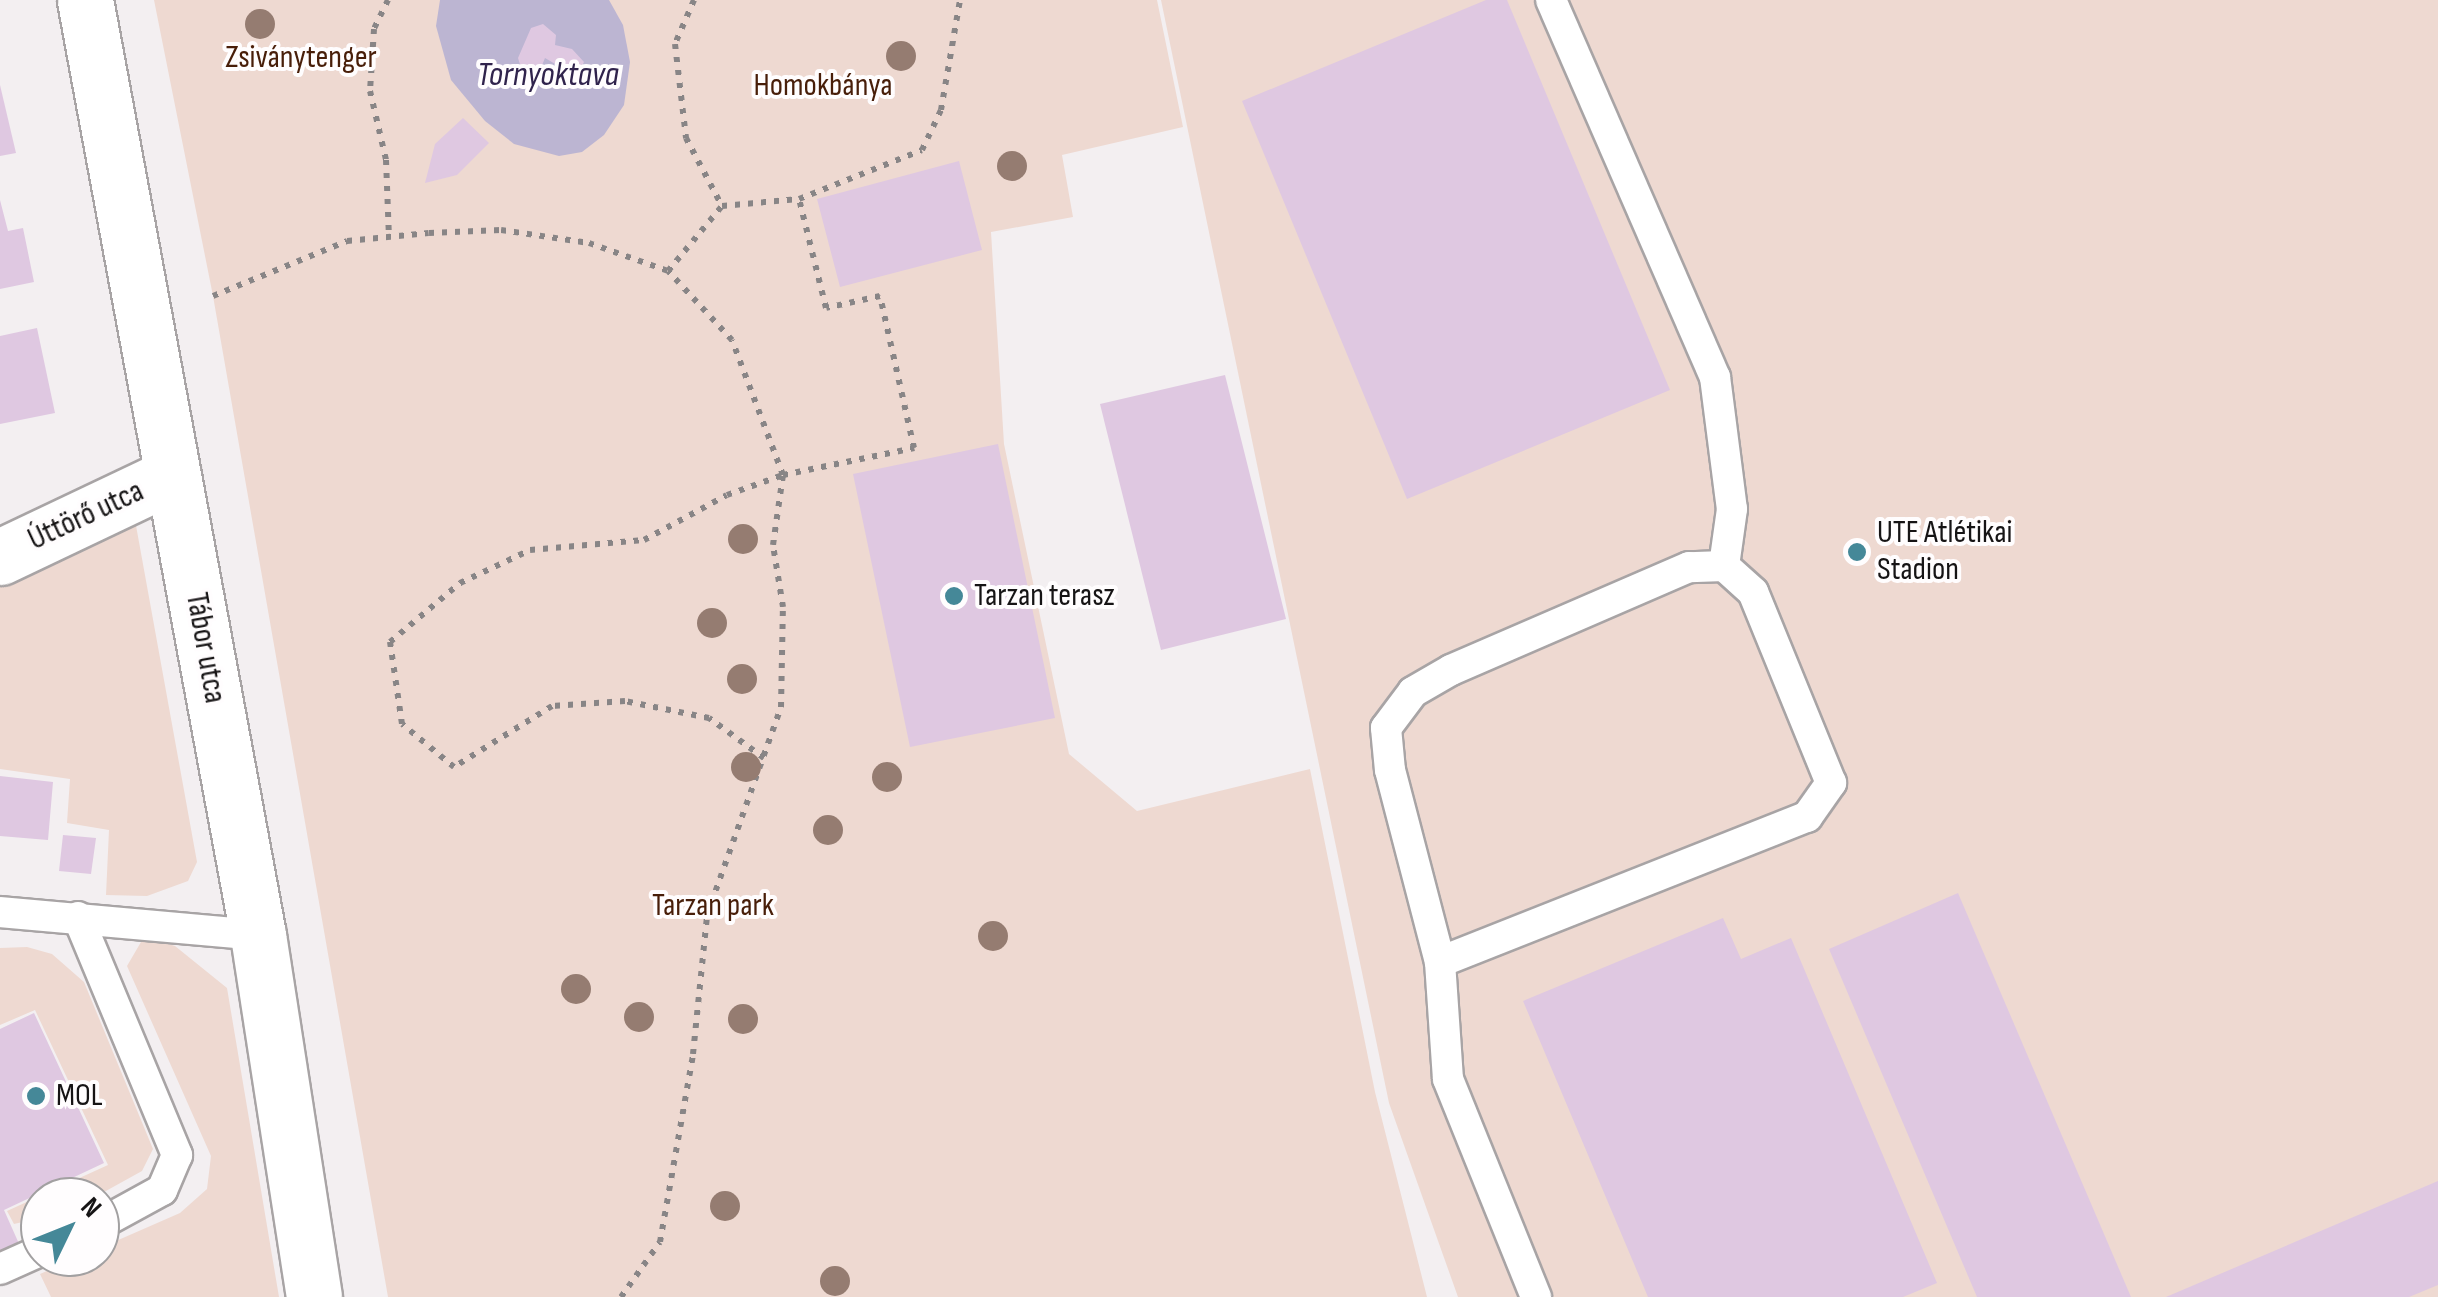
<!DOCTYPE html>
<html>
<head>
<meta charset="utf-8">
<style>
  body { margin:0 }
  #map { position:relative; width:2438px; height:1297px; overflow:hidden; background:#f3eff1; font-family:"Sofia Sans Condensed",sans-serif }
  div>[style] { position:absolute }
  .green>* { inset:0; background:#eed9d1 }
  .water>* { inset:0; background:#bcb5d2 }
  .building>* { inset:0; background:#dfc8e1 }
  .path>* { height:6px; margin-top:-3px; transform-origin:0; background:repeating-linear-gradient(90deg,#888586 0 5px,transparent 0 13px) }
  .roads { filter:drop-shadow(2px 0 #a8a4a5) drop-shadow(-2px 0 #a8a4a5) drop-shadow(0 2px #a8a4a5) drop-shadow(0 -2px #a8a4a5) }
  .lane>* { height:30px; margin:-15px; padding:0 15px; transform-origin:15px; border-radius:15px; background:#fff }
  .street>* { height:55px; margin:-27.5px; padding:0 27.5px; transform-origin:27.5px; border-radius:27.5px; background:#fff }
  .trees>* { width:30px; height:30px; margin:-15px; border-radius:50%; background:#957c71 }
  .dots>* { width:28px; height:28px; translate:-50% -50%; box-sizing:border-box; border:5px solid #fffdfe; border-radius:50% }
  span { translate:-50% -50%; white-space:nowrap; text-align:center; line-height:1.15; -webkit-text-stroke:8px #fffdfe; paint-order:stroke }
  .park-label { font-size:32px; color:#481e09 }
  .street-label { font-size:32px; color:#161415 }
  .poi-label { font-size:32px; color:#161415 }
  .left { translate:0 -50%; text-align:left }
  .water-label { font-size:35px; color:#30234c; font-style:italic }
  .north { position:absolute; left:20px; top:1177px; width:100px; height:100px; box-sizing:border-box; background:#fffdfe; border:2px solid #a2a0a1; border-radius:50%; rotate:47deg; font-size:28px; font-weight:700; line-height:40px; text-align:center; color:#161415 }
  .north::after { content:''; display:block; margin:auto; width:35px; height:45px; background:#458898; clip-path:polygon(50% 0,100% 100%,50% 72%,0 100%) }
</style>
</head>
<body>
<div id="map">
  <div class="green">
    <div style="clip-path:polygon(154px 0,1157px 0,1183px 127px,1062px 155px,1073px 217px,991px 232px,1004px 444px,1069px 754px,1137px 811px,1310px 769px,1375px 1092px,1427px 1297px,388px 1297px,213px 296px)"></div>
    <div style="clip-path:polygon(1161px 0,2438px 0,2438px 1297px,1458px 1297px,1389px 1103px)"></div>
    <div style="clip-path:polygon(135px 520px,197px 862px,188px 881px,147px 896px,106px 895px,109px 830px,67px 823px,70px 779px,0 769px,0 577px)"></div>
    <div style="clip-path:polygon(156px 940px,175px 946px,227px 988px,279px 1297px,51px 1297px,40px 1274px,79px 1257px,100px 1257px,100px 1248px,180px 1213px,207px 1189px,211px 1156px,127px 966px,141px 942px)"></div>
    <div style="clip-path:polygon(27px 947px,52px 954px,84px 982px,153px 1149px,142px 1171px,95px 1197px,40px 1197px,40px 1218px,14px 1224px,7px 1211px,108px 1165px,35px 1010px,0 1025px,0 948px)"></div>
  </div>
  <div class="water">
    <div style="clip-path:polygon(440px 0,609px 0,623px 25px,630px 62px,624px 105px,604px 135px,582px 152px,559px 156px,514px 144px,485px 121px,451px 80px,436px 26px)"></div>
  </div>
  <div class="building">
    <div style="clip-path:polygon(1486px 0,1507px 0,1670px 390px,1407px 499px,1242px 101px)"></div>
    <div style="clip-path:polygon(543px 24px,556px 35px,555px 45px,572px 49px,584px 62px,571px 87px,560px 89px,552px 78px,557px 65px,545px 58px,540px 70px,522px 71px,518px 58px,531px 28px)"></div>
    <div style="clip-path:polygon(0 85px,16px 153px,0 156px)"></div>
    <div style="clip-path:polygon(463px 118px,489px 143px,457px 175px,425px 183px,435px 144px)"></div>
    <div style="clip-path:polygon(959px 161px,982px 250px,840px 287px,817px 199px)"></div>
    <div style="clip-path:polygon(0 200px,8px 231px,23px 228px,34px 282px,0 289px)"></div>
    <div style="clip-path:polygon(37px 328px,55px 413px,0 424px,0 336px)"></div>
    <div style="clip-path:polygon(1225px 375px,1286px 619px,1161px 650px,1100px 404px)"></div>
    <div style="clip-path:polygon(998px 444px,1055px 718px,910px 747px,853px 474px)"></div>
    <div style="clip-path:polygon(0 776px,53px 782px,48px 840px,0 836px)"></div>
    <div style="clip-path:polygon(63px 835px,96px 838px,91px 874px,59px 871px)"></div>
    <div style="clip-path:polygon(1958px 893px,2131px 1297px,1977px 1297px,1829px 949px)"></div>
    <div style="clip-path:polygon(1723px 918px,1741px 959px,1791px 938px,1937px 1283px,1903px 1297px,1648px 1297px,1523px 1001px)"></div>
    <div style="clip-path:polygon(34px 1013px,104px 1163px,4px 1210px,20px 1246px,0 1255px,0 1029px)"></div>
    <div style="clip-path:polygon(2438px 1181px,2438px 1285px,2409px 1297px,2166px 1297px)"></div>
  </div>
  <div class="path">
    <div style="left:388px;top:0;width:32px;rotate:116deg"></div>
    <div style="left:374px;top:29px;width:62px;rotate:93.7deg"></div>
    <div style="left:370px;top:91px;width:71px;rotate:76.9deg"></div>
    <div style="left:386px;top:160px;width:77px;rotate:87.8deg"></div>
    <div style="left:694px;top:0;width:48px;rotate:113.4deg"></div>
    <div style="left:675px;top:44px;width:95px;rotate:83.3deg"></div>
    <div style="left:686px;top:138px;width:77px;rotate:62.1deg"></div>
    <div style="left:722px;top:206px;width:77px;rotate:-5.2deg"></div>
    <div style="left:799px;top:199px;width:132px;rotate:-21.7deg"></div>
    <div style="left:922px;top:150px;width:44px;rotate:-64.6deg"></div>
    <div style="left:941px;top:110px;width:112px;rotate:-80.2deg"></div>
    <div style="left:213px;top:296px;width:145px;rotate:-22.3deg"></div>
    <div style="left:347px;top:241px;width:82px;rotate:-5.6deg"></div>
    <div style="left:429px;top:233px;width:72px;rotate:-2.4deg"></div>
    <div style="left:501px;top:230px;width:89px;rotate:8.4deg"></div>
    <div style="left:589px;top:243px;width:84px;rotate:19.5deg"></div>
    <div style="left:668px;top:271px;width:85px;rotate:-50.3deg"></div>
    <div style="left:764px;top:758px;width:68px;rotate:-144deg"></div>
    <div style="left:709px;top:718px;width:86px;rotate:-168.6deg"></div>
    <div style="left:625px;top:701px;width:73px;rotate:176.1deg"></div>
    <div style="left:552px;top:706px;width:115px;rotate:148.1deg"></div>
    <div style="left:454px;top:767px;width:67px;rotate:-140.4deg"></div>
    <div style="left:402px;top:724px;width:83px;rotate:-98.3deg"></div>
    <div style="left:390px;top:642px;width:92px;rotate:-40.1deg"></div>
    <div style="left:460px;top:583px;width:77px;rotate:-25.2deg"></div>
    <div style="left:530px;top:550px;width:114px;rotate:-5deg"></div>
    <div style="left:644px;top:540px;width:94px;rotate:-28.5deg"></div>
    <div style="left:727px;top:495px;width:59px;rotate:-19.7deg"></div>
    <div style="left:783px;top:475px;width:134px;rotate:-11.6deg"></div>
    <div style="left:914px;top:448px;width:156px;rotate:-102.6deg"></div>
    <div style="left:880px;top:296px;width:55px;rotate:167.5deg"></div>
    <div style="left:826px;top:308px;width:112px;rotate:-103.9deg"></div>
    <div style="left:621px;top:1297px;width:67px;rotate:-54.7deg"></div>
    <div style="left:660px;top:1242px;width:191px;rotate:-80deg"></div>
    <div style="left:693px;top:1054px;width:140px;rotate:-84.2deg"></div>
    <div style="left:707px;top:915px;width:221px;rotate:-70.4deg"></div>
    <div style="left:781px;top:707px;width:100px;rotate:-88.9deg"></div>
    <div style="left:783px;top:607px;width:63px;rotate:-99.2deg"></div>
    <div style="left:773px;top:545px;width:71px;rotate:-81.9deg"></div>
    <div style="left:783px;top:475px;width:144px;rotate:-110.7deg"></div>
    <div style="left:732px;top:340px;width:94px;rotate:-132.8deg"></div>
  </div>
  <div class="roads">
    <div class="lane">
      <div style="left:1551px;top:0;width:411px;rotate:66.5deg"></div>
      <div style="left:1715px;top:377px;width:133px;rotate:82.7deg"></div>
      <div style="left:1732px;top:509px;width:58px;rotate:98deg"></div>
      <div style="left:0;top:912px;width:259px;rotate:5.1deg"></div>
      <div style="left:78px;top:917px;width:258px;rotate:67.4deg"></div>
      <div style="left:177px;top:1155px;width:38px;rotate:113deg"></div>
      <div style="left:162px;top:1190px;width:71px;rotate:151.3deg"></div>
      <div style="left:1440px;top:962px;width:395px;rotate:-21.6deg"></div>
      <div style="left:1807px;top:817px;width:42px;rotate:-54.8deg"></div>
      <div style="left:1831px;top:783px;width:206px;rotate:-112.2deg"></div>
      <div style="left:1753px;top:592px;width:39px;rotate:-138deg"></div>
      <div style="left:1724px;top:566px;width:35px;rotate:178deg"></div>
      <div style="left:1689px;top:567px;width:259px;rotate:156.6deg"></div>
      <div style="left:1451px;top:670px;width:44px;rotate:149.9deg"></div>
      <div style="left:1413px;top:692px;width:45px;rotate:126.9deg"></div>
      <div style="left:1386px;top:728px;width:42px;rotate:84.6deg"></div>
      <div style="left:1390px;top:770px;width:198px;rotate:75.4deg"></div>
      <div style="left:1440px;top:962px;width:117px;rotate:86.1deg"></div>
      <div style="left:1448px;top:1079px;width:235px;rotate:68deg"></div>
      <div style="left:0;top:1269px;width:44px;rotate:-24.2deg"></div>
    </div>
    <div class="street">
      <div style="left:85px;top:0;width:951px;rotate:79.52deg"></div>
      <div style="left:258px;top:935px;width:366px;rotate:81.2deg"></div>
      <div style="left:0;top:557px;width:191px;rotate:-25.4deg"></div>
    </div>
  </div>
  <div class="trees">
    <div style="left:260px;top:24px"></div>
    <div style="left:901px;top:56px"></div>
    <div style="left:1012px;top:166px"></div>
    <div style="left:743px;top:539px"></div>
    <div style="left:712px;top:623px"></div>
    <div style="left:742px;top:679px"></div>
    <div style="left:746px;top:767px"></div>
    <div style="left:887px;top:777px"></div>
    <div style="left:828px;top:830px"></div>
    <div style="left:993px;top:936px"></div>
    <div style="left:576px;top:989px"></div>
    <div style="left:639px;top:1017px"></div>
    <div style="left:743px;top:1019px"></div>
    <div style="left:725px;top:1206px"></div>
    <div style="left:835px;top:1281px"></div>
  </div>
  <div class="dots">
    <div style="left:1857px;top:552px;background:#458898"></div>
    <div style="left:954px;top:596px;background:#458898"></div>
    <div style="left:36px;top:1096px;background:#458898"></div>
  </div>
  <div class="park-label">
    <span style="left:301px;top:58px">Zsiványtenger</span>
    <span style="left:823px;top:86px">Homokbánya</span>
    <span style="left:713px;top:906px">Tarzan park</span>
  </div>
  <div class="street-label">
    <span style="left:86px;top:516px;rotate:-25deg">Úttörő utca</span>
    <span style="left:205px;top:648px;rotate:80deg">Tábor utca</span>
  </div>
  <div class="poi-label">
    <span class="left" style="left:1877px;top:552px">UTE Atlétikai<br>Stadion</span>
    <span class="left" style="left:974px;top:596px">Tarzan terasz</span>
    <span class="left" style="left:56px;top:1096px">MOL</span>
  </div>
  <div class="water-label">
    <span style="left:548px;top:75px">Tornyoktava</span>
  </div>
  <div class="north">N</div>
</div>
</body>
</html>
